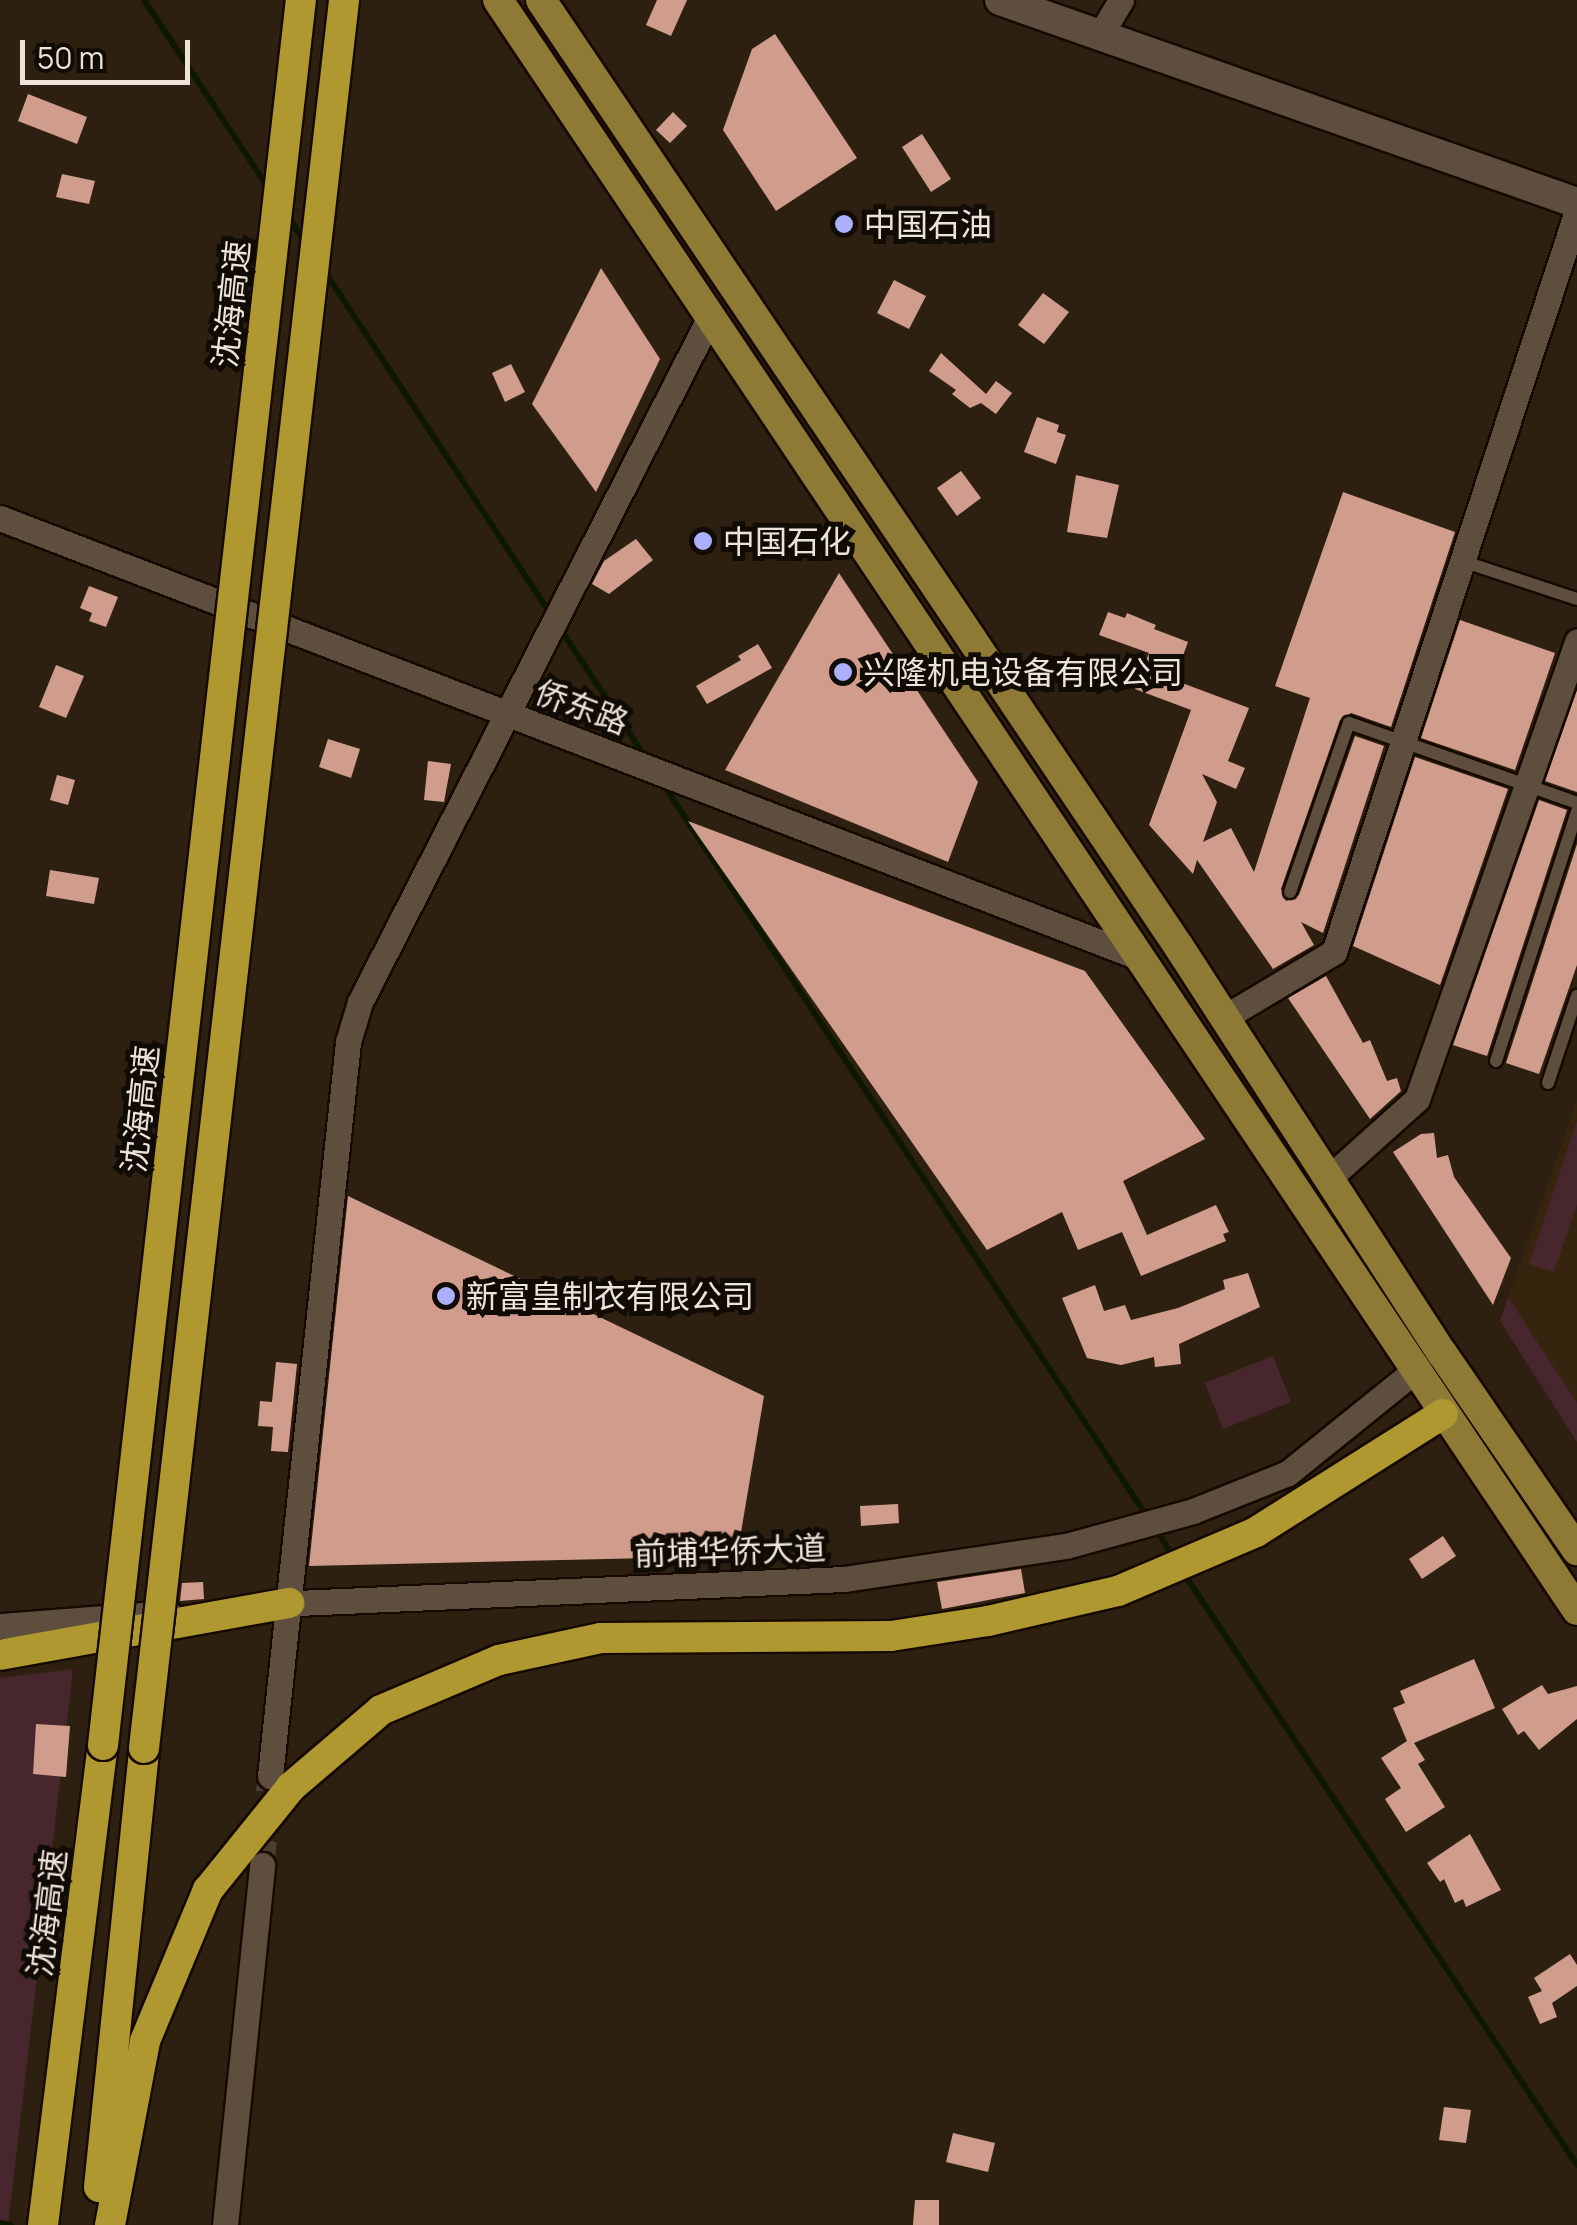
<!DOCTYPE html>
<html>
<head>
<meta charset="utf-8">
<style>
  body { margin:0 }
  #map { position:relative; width:1577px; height:2225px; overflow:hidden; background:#2e2011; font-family:Manrope,"Noto Sans SC",sans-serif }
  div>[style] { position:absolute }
  .built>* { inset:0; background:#36240f }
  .green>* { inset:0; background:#47272d }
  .stream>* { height:6px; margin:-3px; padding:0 3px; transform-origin:3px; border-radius:3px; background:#0e1800 }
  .building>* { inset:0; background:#d09d8c }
  .minor-tunnel>* { height:25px; margin-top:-12.5px; transform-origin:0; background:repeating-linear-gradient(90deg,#4b3d2f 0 25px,transparent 0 37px) }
  .roads { filter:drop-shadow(2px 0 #160900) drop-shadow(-2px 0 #160900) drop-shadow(0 2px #160900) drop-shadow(0 -2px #160900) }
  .service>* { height:12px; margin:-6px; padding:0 6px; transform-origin:6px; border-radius:6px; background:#5e4e3d }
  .minor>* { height:25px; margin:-12.5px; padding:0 12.5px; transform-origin:12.5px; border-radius:12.5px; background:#5e4e3d }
  .tertiary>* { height:30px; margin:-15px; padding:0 15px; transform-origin:15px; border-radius:15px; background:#5e4e3d }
  .primary>* { height:30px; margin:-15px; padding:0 15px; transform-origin:15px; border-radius:15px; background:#8e7a35 }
  .motorway>* { height:30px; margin:-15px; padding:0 15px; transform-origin:15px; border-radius:15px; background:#ae982f }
  .bridges { filter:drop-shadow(2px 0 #160900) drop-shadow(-2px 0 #160900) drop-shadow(0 2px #160900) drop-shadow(0 -2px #160900) }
  .motorway-bridge>* { height:30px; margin:-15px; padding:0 15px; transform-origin:15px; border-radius:15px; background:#ae982f }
  .dots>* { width:28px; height:28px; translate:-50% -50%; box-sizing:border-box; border:5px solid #110b05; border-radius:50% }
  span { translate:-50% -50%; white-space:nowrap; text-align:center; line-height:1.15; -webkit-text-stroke:10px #110b05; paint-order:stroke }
  .poi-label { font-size:32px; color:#ede3d9 }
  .left { translate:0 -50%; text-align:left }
  .street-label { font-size:32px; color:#ede3d9 }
  .scale { position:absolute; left:20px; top:40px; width:170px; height:45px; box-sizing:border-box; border:5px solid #ede3d9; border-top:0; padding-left:12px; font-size:30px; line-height:35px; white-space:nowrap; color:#ede3d9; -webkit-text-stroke:8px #110b05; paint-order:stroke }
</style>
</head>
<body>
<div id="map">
  <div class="built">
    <div style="clip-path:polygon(1577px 1099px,1577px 1442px,1500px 1321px)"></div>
  </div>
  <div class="green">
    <div style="clip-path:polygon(1577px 1121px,1577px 1204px,1554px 1272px,1529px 1264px)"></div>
    <div style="clip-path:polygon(1508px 1297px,1577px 1403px,1577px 1442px,1500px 1321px)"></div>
    <div style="clip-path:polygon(1273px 1356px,1291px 1402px,1223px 1429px,1205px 1383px)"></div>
    <div style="clip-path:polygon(73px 1669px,8px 2225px,0 2225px,0 1678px)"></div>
  </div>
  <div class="stream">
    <div style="left:144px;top:0;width:224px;rotate:56.5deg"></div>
    <div style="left:289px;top:218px;width:27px;rotate:57deg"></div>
    <div style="left:325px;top:272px;width:407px;rotate:56.6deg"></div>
    <div style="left:559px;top:627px;width:157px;rotate:56.4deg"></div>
    <div style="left:661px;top:781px;width:883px;rotate:56.54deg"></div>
    <div style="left:1155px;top:1528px;width:28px;rotate:58deg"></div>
    <div style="left:1187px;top:1578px;width:705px;rotate:56.4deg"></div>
    <div style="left:0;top:2223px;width:11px;rotate:10deg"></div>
  </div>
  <div class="building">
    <div style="clip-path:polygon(657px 0,687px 0,671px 36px,646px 25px)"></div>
    <div style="clip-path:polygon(775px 34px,857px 158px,776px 211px,723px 130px,752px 49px)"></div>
    <div style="clip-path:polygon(28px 94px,87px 117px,77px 144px,18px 121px)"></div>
    <div style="clip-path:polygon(673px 112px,687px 126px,670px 143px,656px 130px)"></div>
    <div style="clip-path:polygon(922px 134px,951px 179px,931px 192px,902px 147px)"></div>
    <div style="clip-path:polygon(62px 174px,95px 181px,89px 204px,56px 197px)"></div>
    <div style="clip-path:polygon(601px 268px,660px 359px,596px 492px,532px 404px)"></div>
    <div style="clip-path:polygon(894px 280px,926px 296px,909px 329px,877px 313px)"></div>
    <div style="clip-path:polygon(1043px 293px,1069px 312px,1044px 344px,1018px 325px)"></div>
    <div style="clip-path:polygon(941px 353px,986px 394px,996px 381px,1012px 393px,996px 414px,981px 403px,970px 408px,952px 394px,956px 390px,929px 371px)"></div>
    <div style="clip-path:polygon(511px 364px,525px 392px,505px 402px,492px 373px)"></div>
    <div style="clip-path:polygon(1037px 417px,1059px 425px,1057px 432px,1066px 435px,1056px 464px,1024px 452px)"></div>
    <div style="clip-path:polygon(961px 471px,981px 498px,957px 516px,937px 488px)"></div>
    <div style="clip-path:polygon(1076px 475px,1119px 485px,1107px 538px,1067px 532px)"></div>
    <div style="clip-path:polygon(1343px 492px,1455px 532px,1391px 727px,1351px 713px,1340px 720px,1281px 889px,1286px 901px,1299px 895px,1355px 736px,1384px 746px,1323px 933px,1301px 922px,1314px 945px,1273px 969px,1197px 860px,1193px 874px,1149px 825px,1191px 710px,1135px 689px,1149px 653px,1099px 635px,1108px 612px,1125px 618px,1127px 613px,1156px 625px,1154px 629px,1188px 642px,1174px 680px,1249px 708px,1228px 761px,1245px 768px,1236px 789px,1202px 774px,1217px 802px,1203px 842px,1231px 828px,1254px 872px,1310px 698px,1275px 686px)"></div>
    <div style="clip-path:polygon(636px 539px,653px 560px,609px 594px,592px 584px,604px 561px)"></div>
    <div style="clip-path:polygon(839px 573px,978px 782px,948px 862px,725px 770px)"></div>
    <div style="clip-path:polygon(89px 586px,118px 597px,106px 627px,89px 621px,92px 613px,80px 608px)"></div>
    <div style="clip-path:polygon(1460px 620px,1555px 653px,1515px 770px,1421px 738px)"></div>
    <div style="clip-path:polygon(758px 644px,772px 668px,707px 704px,696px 686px,741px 660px,738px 656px)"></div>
    <div style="clip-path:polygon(56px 665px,84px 676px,66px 718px,39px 707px)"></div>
    <div style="clip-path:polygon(1577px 690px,1577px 792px,1545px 781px)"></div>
    <div style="clip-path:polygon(328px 739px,360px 749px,351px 778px,319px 767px)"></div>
    <div style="clip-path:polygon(1415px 757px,1508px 789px,1440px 985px,1353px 946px)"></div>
    <div style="clip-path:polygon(428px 761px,451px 764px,444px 802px,424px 800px)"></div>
    <div style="clip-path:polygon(57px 775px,75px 780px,68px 805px,50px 800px)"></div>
    <div style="clip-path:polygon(1539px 800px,1567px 810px,1487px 1056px,1453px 1045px)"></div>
    <div style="clip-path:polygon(688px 821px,1085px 971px,1205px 1139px,1123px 1181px,1147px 1235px,1216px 1205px,1229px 1232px,1223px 1234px,1226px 1241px,1141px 1276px,1122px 1232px,1078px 1250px,1062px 1212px,987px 1250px)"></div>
    <div style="clip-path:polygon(1577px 844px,1577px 965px,1539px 1074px,1506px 1063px)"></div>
    <div style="clip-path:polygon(50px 870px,99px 878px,94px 904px,46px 896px)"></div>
    <div style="clip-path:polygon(1326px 976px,1363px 1043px,1370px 1040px,1387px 1081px,1397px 1078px,1401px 1091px,1370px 1119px,1288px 998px)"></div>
    <div style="clip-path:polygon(1434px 1133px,1437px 1158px,1448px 1155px,1454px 1177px,1511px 1258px,1493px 1305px,1393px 1152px,1421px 1134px)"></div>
    <div style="clip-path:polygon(348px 1196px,764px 1396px,737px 1556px,309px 1566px)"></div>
    <div style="clip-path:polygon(1248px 1273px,1260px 1307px,1179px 1344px,1181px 1364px,1155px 1367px,1154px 1357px,1121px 1365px,1087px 1358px,1062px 1298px,1095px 1285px,1104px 1311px,1125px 1305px,1131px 1320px,1178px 1308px,1225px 1289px,1223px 1280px)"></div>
    <div style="clip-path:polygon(276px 1362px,297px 1364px,288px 1452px,271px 1451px,273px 1427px,258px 1426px,260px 1401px,272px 1402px)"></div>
    <div style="clip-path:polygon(898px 1504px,899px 1523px,861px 1526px,860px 1506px)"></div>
    <div style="clip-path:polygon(1443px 1536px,1456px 1556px,1422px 1579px,1409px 1559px)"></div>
    <div style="clip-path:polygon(1021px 1569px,1025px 1593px,942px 1609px,937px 1582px)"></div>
    <div style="clip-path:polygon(203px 1582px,204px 1599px,180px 1601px,182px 1583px)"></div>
    <div style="clip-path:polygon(1474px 1659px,1495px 1708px,1414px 1743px,1425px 1760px,1418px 1764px,1445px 1807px,1406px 1832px,1385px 1799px,1401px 1788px,1381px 1758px,1407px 1741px,1393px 1708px,1405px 1703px,1400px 1691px)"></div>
    <div style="clip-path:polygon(1542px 1685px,1548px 1694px,1577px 1686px,1577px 1719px,1539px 1750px,1524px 1731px,1518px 1735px,1502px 1709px)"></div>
    <div style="clip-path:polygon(36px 1724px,70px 1726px,66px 1777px,33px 1774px)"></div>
    <div style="clip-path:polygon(1470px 1834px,1501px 1890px,1466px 1907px,1463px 1899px,1455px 1903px,1444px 1879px,1440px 1882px,1427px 1863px)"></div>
    <div style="clip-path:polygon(1570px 1954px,1577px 1965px,1577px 1986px,1552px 2003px,1557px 2017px,1540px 2024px,1528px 1997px,1542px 1991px,1534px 1978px)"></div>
    <div style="clip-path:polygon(1444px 2107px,1471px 2110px,1466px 2143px,1439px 2140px)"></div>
    <div style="clip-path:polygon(953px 2133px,995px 2143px,988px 2172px,946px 2162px)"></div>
    <div style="clip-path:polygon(915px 2200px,939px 2200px,939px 2225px,913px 2225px)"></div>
  </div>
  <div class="minor-tunnel">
    <div style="left:262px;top:1865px;width:89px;rotate:-84.9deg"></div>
  </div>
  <div class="roads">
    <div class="service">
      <div style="left:1462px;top:561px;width:121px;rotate:18.3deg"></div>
      <div style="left:1290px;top:892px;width:179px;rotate:-70.8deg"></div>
      <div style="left:1349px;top:723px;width:242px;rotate:19.3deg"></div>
      <div style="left:1496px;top:1061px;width:262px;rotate:-72deg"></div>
      <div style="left:1548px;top:1083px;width:92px;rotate:-71.6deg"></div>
    </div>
    <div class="minor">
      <div style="left:1100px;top:35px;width:41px;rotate:-59deg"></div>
      <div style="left:0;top:518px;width:1223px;rotate:21.09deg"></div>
      <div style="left:1225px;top:1017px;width:127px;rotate:-30.8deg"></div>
      <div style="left:1334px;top:952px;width:780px;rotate:-71.84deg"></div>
      <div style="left:1329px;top:1178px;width:118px;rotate:-41.9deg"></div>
      <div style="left:1417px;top:1099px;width:485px;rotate:-70.7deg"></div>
      <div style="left:274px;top:1604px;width:571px;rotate:-2.51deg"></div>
      <div style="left:844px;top:1579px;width:224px;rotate:-8.5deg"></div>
      <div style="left:1066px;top:1546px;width:132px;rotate:-15.4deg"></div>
      <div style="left:1193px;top:1511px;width:102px;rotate:-21.8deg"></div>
      <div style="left:1288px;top:1473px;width:161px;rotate:-38.9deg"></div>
      <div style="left:0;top:1626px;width:169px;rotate:-4.4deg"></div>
      <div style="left:270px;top:1776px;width:738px;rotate:-83.93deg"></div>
      <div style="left:348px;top:1042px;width:42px;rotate:-73.3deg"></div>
      <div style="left:360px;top:1002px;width:771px;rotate:-62.94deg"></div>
      <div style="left:225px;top:2225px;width:362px;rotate:-84.1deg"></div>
    </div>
    <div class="tertiary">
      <div style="left:1000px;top:0;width:612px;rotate:19.38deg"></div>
    </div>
    <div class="primary">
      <div style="left:498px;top:0;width:1938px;rotate:56.17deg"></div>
      <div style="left:541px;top:0;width:1142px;rotate:56.03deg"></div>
      <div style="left:1179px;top:947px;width:484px;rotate:57.1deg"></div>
      <div style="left:1442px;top:1353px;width:239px;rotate:55.6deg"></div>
    </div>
    <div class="motorway">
      <div style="left:0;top:1655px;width:294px;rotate:-10.2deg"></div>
      <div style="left:99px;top:2187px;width:441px;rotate:-84.1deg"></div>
      <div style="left:43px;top:2225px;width:484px;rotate:-82.9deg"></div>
      <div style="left:110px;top:2225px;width:187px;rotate:-79.2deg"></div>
      <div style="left:145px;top:2041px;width:164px;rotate:-67.4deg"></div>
      <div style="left:208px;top:1890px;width:132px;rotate:-51.1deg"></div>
      <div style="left:291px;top:1787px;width:118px;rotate:-40.5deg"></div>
      <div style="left:381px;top:1710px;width:128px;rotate:-23deg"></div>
      <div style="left:499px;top:1660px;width:104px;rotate:-12.2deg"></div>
      <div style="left:601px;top:1638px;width:290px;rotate:-0.4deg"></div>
      <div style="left:891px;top:1636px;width:98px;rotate:-8.8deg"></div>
      <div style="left:988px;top:1621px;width:133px;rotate:-13deg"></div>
      <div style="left:1118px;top:1591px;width:150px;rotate:-23.1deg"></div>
      <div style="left:1256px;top:1532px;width:221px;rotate:-32.3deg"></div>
    </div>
  </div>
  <div class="bridges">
    <div class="motorway-bridge">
      <div style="left:103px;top:1745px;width:1756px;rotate:-83.53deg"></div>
      <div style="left:144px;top:1748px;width:1759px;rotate:-83.47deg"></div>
    </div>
  </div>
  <div class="dots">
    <div style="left:844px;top:224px;background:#acaffb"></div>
    <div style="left:703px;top:541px;background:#acaffb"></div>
    <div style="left:843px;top:672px;background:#acaffb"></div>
    <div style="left:446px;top:1296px;background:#acaffb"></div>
  </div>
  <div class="poi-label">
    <span class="left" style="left:864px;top:224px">中国石油</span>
    <span class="left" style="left:723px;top:541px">中国石化</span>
    <span class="left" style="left:863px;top:672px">兴隆机电设备有限公司</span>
    <span class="left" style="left:466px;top:1296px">新富皇制衣有限公司</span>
  </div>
  <div class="street-label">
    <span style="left:231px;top:304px;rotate:-84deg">沈海高速</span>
    <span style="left:582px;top:707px;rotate:21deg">侨东路</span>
    <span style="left:140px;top:1109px;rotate:-84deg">沈海高速</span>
    <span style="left:730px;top:1551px;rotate:-2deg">前埔华侨大道</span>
    <span style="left:47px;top:1913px;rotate:-83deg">沈海高速</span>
  </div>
  <div class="scale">50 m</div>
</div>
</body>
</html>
